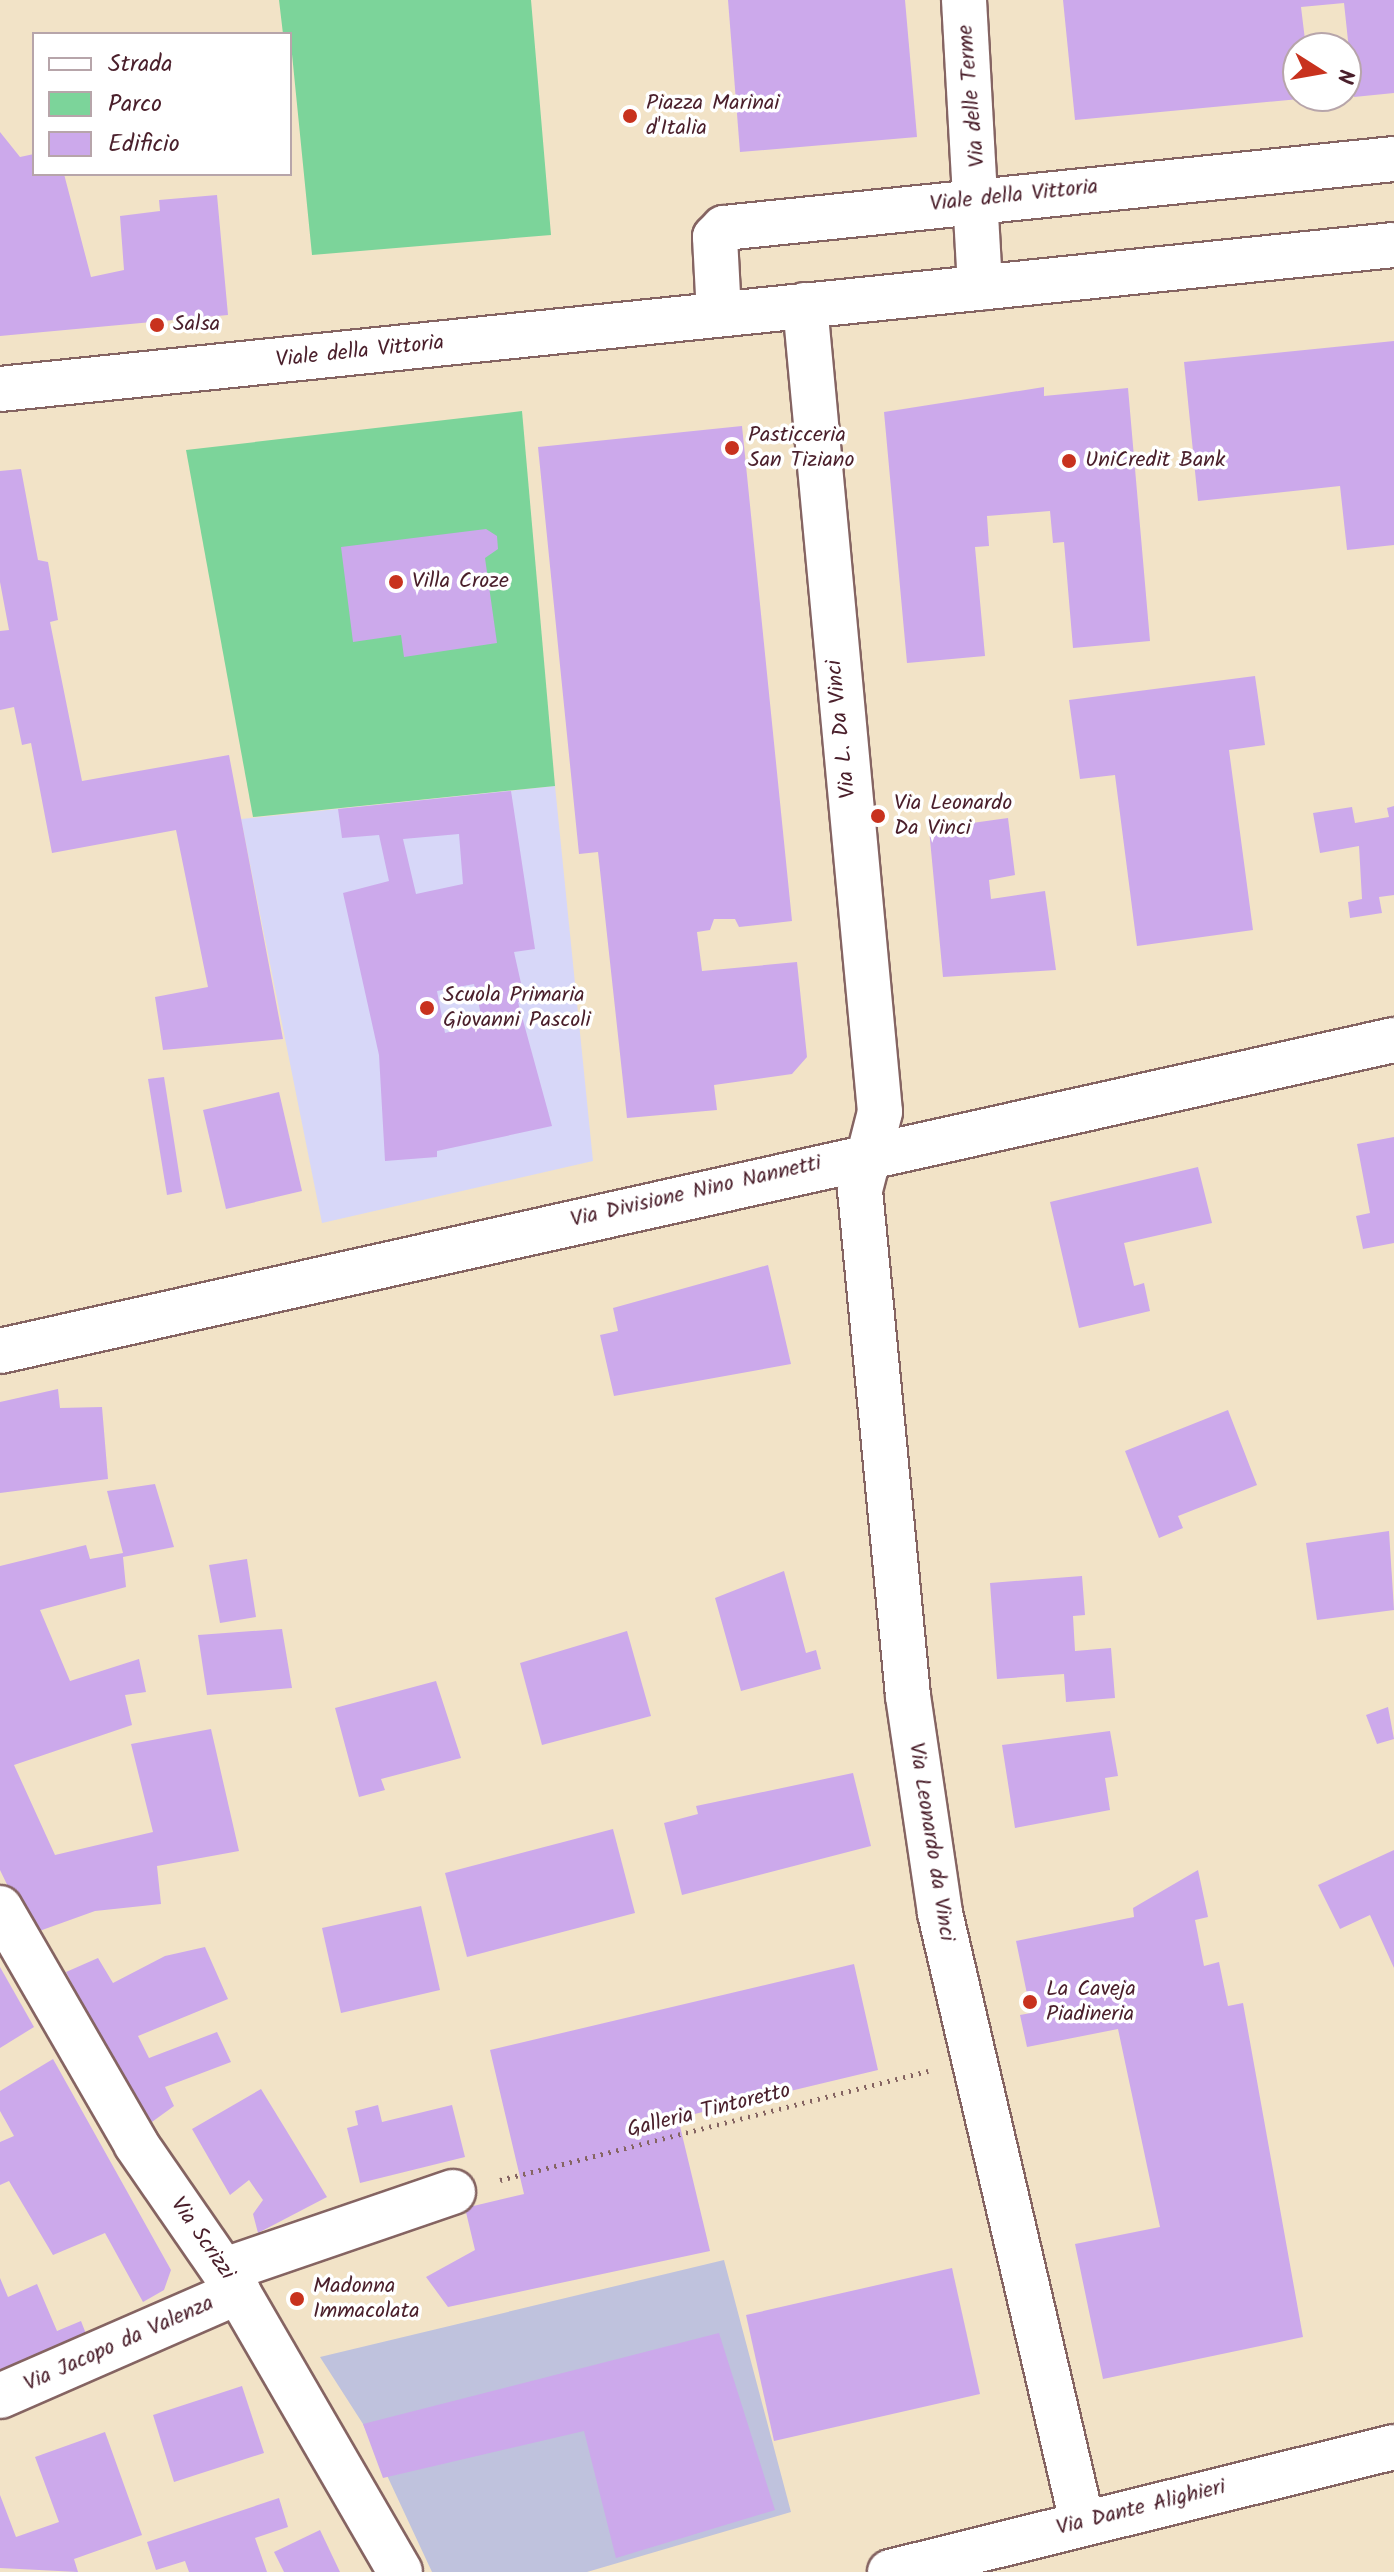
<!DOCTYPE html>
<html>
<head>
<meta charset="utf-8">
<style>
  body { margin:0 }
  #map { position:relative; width:1394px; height:2572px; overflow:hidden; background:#f2e3c7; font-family:Kalam,sans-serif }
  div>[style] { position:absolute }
  .built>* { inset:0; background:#d7d7f8 }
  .industrial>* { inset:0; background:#bfc2dd }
  .green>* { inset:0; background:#7cd49a }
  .building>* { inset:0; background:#cca9eb }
  .path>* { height:5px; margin-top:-2.5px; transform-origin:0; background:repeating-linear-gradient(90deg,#856462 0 2px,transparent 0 8px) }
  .roads { filter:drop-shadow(2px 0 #856462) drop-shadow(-2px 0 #856462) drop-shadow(0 2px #856462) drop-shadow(0 -2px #856462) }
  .minor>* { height:44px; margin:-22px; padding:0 22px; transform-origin:22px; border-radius:22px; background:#fff }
  .major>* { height:44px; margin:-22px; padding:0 22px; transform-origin:22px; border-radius:22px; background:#fff }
  .dots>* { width:22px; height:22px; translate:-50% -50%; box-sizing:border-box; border:4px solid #fff; border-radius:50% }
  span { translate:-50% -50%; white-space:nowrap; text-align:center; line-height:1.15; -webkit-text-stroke:7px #fff; paint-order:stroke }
  .street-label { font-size:22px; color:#4a1f2b }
  .poi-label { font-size:22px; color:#4a1f2b }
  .left { translate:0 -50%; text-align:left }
  .legend { position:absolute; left:32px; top:32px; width:260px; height:144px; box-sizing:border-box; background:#fff; border:2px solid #b7a5aa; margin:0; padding:10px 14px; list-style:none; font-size:24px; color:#4a1f2b }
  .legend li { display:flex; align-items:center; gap:16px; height:40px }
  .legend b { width:40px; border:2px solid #b7a5aa }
  .north { position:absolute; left:1282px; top:32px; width:80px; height:80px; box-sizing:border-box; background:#fff; border:2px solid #b7a5aa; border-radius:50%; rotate:101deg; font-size:22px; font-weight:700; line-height:32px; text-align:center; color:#4a1f2b }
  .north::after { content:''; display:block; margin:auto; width:28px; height:36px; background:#c8321e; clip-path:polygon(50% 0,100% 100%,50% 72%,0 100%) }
</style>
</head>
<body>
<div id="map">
  <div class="built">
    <div style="clip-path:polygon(555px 786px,593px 1161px,322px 1223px,241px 819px)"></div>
  </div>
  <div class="industrial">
    <div style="clip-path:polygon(724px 2260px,791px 2512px,587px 2572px,432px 2572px,363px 2424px,320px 2357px)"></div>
  </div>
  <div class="green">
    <div style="clip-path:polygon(279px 0,531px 0,551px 235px,312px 255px,290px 34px,283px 34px)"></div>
    <div style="clip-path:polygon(522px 411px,555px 786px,253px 817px,186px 450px)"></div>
  </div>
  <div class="building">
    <div style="clip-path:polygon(728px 0,905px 0,917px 137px,740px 152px)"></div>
    <div style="clip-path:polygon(1063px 0,1394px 0,1394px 93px,1354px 97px,1344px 3px,1301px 7px,1306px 48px,1298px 48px,1298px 96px,1310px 98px,1075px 120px)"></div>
    <div style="clip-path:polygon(0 132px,20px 157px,34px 154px,34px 174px,64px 174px,91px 277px,124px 270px,120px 216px,160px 211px,159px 200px,217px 195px,228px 315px,0 336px)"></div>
    <div style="clip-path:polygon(1394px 341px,1394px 545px,1347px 550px,1340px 486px,1198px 501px,1184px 362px)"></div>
    <div style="clip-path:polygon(1044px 387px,1044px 396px,1128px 388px,1150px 641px,1073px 648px,1064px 542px,1053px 543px,1050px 511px,987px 516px,989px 546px,975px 547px,985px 656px,907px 663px,884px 412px)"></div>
    <div style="clip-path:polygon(742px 426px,792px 921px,739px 927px,735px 919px,714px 919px,710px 930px,697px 932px,702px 971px,797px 962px,807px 1057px,792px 1074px,714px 1085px,717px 1110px,627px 1118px,598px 852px,579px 854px,538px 447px)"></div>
    <div style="clip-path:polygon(21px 469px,38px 560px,48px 562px,58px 620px,50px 622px,82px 781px,229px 755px,283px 1039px,163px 1050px,155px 997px,208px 987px,176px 830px,52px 853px,31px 743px,22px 745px,14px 707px,0 710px,0 631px,9px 630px,0 582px,0 471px)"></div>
    <div style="clip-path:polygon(486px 529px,497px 536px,498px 549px,485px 558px,497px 643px,404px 657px,401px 635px,353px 642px,341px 547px)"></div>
    <div style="clip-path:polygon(1255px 676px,1265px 745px,1229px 750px,1253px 930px,1137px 946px,1115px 775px,1080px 779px,1069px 700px)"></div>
    <div style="clip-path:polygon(evenodd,511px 791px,535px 949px,514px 952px,525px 1001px,518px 1002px,552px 1126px,437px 1151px,437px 1157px,385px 1161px,379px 1055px,343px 893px,389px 881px,379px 835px,342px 838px,338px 809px,511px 791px,459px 834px,463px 884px,416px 894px,403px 839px,459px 834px,511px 791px,474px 984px,483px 1023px,445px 1033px,437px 991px,474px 984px)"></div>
    <div style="clip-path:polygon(1394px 806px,1394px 895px,1379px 897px,1382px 913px,1350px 918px,1348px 902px,1362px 899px,1359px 846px,1320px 853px,1313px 813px,1352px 807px,1355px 823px,1389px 817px,1387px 808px)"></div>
    <div style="clip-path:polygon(1008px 818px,1015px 875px,989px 880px,991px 899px,1045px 891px,1056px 970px,943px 977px,929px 829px)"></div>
    <div style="clip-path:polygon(164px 1077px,182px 1192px,167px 1195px,148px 1079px)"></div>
    <div style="clip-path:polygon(279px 1092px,302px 1191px,226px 1209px,203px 1110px)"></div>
    <div style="clip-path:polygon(1394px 1137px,1394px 1243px,1363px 1249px,1356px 1216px,1370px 1213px,1357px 1144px)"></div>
    <div style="clip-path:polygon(1198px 1167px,1212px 1223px,1124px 1243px,1134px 1286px,1144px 1283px,1150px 1311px,1079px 1328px,1050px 1202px)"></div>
    <div style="clip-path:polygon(768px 1265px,791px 1364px,614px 1396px,600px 1335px,618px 1331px,613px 1308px)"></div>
    <div style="clip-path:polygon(58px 1389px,60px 1408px,102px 1407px,108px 1479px,0 1493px,0 1402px)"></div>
    <div style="clip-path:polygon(1228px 1410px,1257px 1485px,1178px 1516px,1183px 1528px,1159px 1538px,1125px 1451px)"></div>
    <div style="clip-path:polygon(155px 1484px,174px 1547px,123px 1557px,126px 1587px,40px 1610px,70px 1681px,139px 1659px,146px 1692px,125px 1695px,132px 1725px,14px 1765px,55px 1855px,153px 1832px,131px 1744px,211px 1729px,239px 1851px,157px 1866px,161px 1904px,95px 1911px,31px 1934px,0 1870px,0 1566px,86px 1545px,90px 1559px,123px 1553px,107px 1491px)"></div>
    <div style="clip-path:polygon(1389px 1531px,1394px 1610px,1317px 1620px,1306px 1543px)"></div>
    <div style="clip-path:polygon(247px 1559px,256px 1617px,220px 1623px,209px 1565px)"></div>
    <div style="clip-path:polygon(784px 1571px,806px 1653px,816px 1650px,821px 1669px,741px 1691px,715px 1598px)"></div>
    <div style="clip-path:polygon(1082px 1576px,1085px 1615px,1073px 1616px,1075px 1651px,1111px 1648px,1115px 1698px,1066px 1702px,1064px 1674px,997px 1679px,990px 1583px)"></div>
    <div style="clip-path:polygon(282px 1629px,292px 1688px,207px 1695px,198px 1635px)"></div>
    <div style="clip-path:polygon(627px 1631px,651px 1716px,542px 1745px,520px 1663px)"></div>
    <div style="clip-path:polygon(436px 1681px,461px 1758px,381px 1779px,385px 1790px,359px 1797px,335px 1708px)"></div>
    <div style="clip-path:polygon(1388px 1707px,1394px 1739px,1377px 1744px,1366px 1715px)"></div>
    <div style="clip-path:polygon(1110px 1731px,1118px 1776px,1105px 1778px,1110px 1810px,1015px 1828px,1002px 1745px)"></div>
    <div style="clip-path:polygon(853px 1773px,871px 1846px,682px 1895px,664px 1823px,698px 1814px,696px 1806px)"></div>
    <div style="clip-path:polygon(613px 1829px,635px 1913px,467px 1957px,445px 1873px)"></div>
    <div style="clip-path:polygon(1394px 1850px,1394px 1968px,1370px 1915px,1340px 1929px,1318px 1885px)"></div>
    <div style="clip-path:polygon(1198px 1870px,1208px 1917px,1195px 1920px,1204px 1966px,1219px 1962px,1228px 2006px,1243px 2003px,1303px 2337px,1103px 2379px,1075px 2244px,1160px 2227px,1118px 2029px,1027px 2047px,1020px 2015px,1031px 2013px,1016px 1941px,1134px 1917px,1133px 1908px)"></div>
    <div style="clip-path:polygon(421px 1906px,440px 1990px,341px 2013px,322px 1928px)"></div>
    <div style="clip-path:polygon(205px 1947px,228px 1999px,138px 2036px,149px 2058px,217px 2032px,231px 2062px,165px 2087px,174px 2106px,145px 2127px,66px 1972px,98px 1958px,113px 1983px,165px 1956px)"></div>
    <div style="clip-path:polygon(854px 1964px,878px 2070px,678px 2118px,710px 2251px,448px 2307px,426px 2277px,475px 2250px,465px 2208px,524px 2194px,490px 2050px)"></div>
    <div style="clip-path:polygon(0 1967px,34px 2027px,0 2048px)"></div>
    <div style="clip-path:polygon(53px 2059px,171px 2270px,164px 2290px,143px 2302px,105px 2233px,53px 2255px,9px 2181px,0 2185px,0 2142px,14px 2136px,0 2111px,0 2091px)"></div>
    <div style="clip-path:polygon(261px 2089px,327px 2197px,258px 2233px,253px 2214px,263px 2200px,249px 2180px,230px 2195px,192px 2129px)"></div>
    <div style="clip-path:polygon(378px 2105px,382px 2122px,452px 2105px,465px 2157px,360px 2183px,347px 2128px,358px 2125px,355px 2111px)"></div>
    <div style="clip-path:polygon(952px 2268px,980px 2394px,774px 2441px,746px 2315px)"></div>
    <div style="clip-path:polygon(0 2278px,8px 2297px,37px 2284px,57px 2331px,81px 2321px,88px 2339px,0 2377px)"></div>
    <div style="clip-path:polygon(719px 2333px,775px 2510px,616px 2558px,584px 2431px,383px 2478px,363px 2424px)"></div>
    <div style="clip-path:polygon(242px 2386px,264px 2453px,174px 2482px,153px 2415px)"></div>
    <div style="clip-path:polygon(105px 2432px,142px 2535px,74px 2559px,78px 2572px,0 2568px,0 2495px,16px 2537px,59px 2522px,35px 2457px)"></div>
    <div style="clip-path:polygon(279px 2498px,288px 2527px,255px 2538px,267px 2572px,189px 2572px,185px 2561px,156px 2570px,147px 2542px)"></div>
    <div style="clip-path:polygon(320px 2530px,340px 2572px,284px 2572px,274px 2552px)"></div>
  </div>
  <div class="path">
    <div style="left:500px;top:2180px;width:442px;rotate:-14.3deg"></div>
  </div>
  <div class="roads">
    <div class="minor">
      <div style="left:964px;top:0;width:288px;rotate:86.8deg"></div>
      <div style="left:805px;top:305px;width:810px;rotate:84.69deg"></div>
      <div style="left:880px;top:1112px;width:81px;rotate:104.4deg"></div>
      <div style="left:860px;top:1190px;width:508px;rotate:84.58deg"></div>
      <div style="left:908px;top:1696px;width:219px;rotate:81.6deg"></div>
      <div style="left:940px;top:1913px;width:625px;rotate:76.87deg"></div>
      <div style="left:719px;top:314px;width:77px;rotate:-93deg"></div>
      <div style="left:715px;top:237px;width:13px;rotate:-45deg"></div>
      <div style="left:724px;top:228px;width:674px;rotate:-5.88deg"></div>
      <div style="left:0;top:389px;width:1401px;rotate:-5.9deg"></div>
      <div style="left:0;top:1351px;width:1428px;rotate:-12.58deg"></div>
      <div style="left:0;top:1908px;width:272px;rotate:60deg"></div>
      <div style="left:136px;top:2144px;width:180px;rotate:55.4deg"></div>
      <div style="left:238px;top:2292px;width:323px;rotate:59.9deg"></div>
      <div style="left:225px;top:2270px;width:241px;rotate:-18.9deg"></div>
      <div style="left:0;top:2396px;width:260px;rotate:-23.6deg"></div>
    </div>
    <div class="major">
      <div style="left:890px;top:2572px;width:519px;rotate:-13.93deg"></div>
    </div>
  </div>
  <div class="dots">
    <div style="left:630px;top:116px;background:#c8321e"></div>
    <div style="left:157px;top:325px;background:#c8321e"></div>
    <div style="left:732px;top:448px;background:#c8321e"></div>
    <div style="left:1069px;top:461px;background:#c8321e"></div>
    <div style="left:396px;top:582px;background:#c8321e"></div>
    <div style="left:878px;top:816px;background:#c8321e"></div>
    <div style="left:427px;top:1008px;background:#c8321e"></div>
    <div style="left:1030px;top:2002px;background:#c8321e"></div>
    <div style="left:297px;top:2299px;background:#c8321e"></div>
  </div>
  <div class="street-label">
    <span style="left:972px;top:96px;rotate:-95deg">Via delle Terme</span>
    <span style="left:1014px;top:196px;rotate:-6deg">Viale della Vittoria</span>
    <span style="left:360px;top:352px;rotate:-6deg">Viale della Vittoria</span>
    <span style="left:842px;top:729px;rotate:-96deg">Via L. Da Vinci</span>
    <span style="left:696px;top:1192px;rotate:-13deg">Via Divisione Nino Nannetti</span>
    <span style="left:931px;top:1842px;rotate:81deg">Via Leonardo da Vinci</span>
    <span style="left:709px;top:2111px;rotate:-14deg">Galleria Tintoretto</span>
    <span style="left:202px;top:2239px;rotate:55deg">Via Scrizzi</span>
    <span style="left:119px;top:2344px;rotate:-24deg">Via Jacopo da Valenza</span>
    <span style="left:1141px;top:2508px;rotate:-14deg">Via Dante Alighieri</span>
  </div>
  <div class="poi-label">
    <span class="left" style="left:646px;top:116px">Piazza Marinai<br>d'Italia</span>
    <span class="left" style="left:173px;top:325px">Salsa</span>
    <span class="left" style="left:748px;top:448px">Pasticceria<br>San Tiziano</span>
    <span class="left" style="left:1085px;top:461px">UniCredit Bank</span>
    <span class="left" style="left:412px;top:582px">Villa Croze</span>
    <span class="left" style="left:894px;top:816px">Via Leonardo<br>Da Vinci</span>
    <span class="left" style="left:443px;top:1008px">Scuola Primaria<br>Giovanni Pascoli</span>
    <span class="left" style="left:1046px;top:2002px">La Caveja<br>Piadineria</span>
    <span class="left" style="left:313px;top:2299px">Madonna<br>Immacolata</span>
  </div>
  <ul class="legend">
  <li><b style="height:10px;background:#fff"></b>Strada</li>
  <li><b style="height:22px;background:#7cd49a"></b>Parco</li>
  <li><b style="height:22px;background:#cca9eb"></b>Edificio</li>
  </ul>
  <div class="north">N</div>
</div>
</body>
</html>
